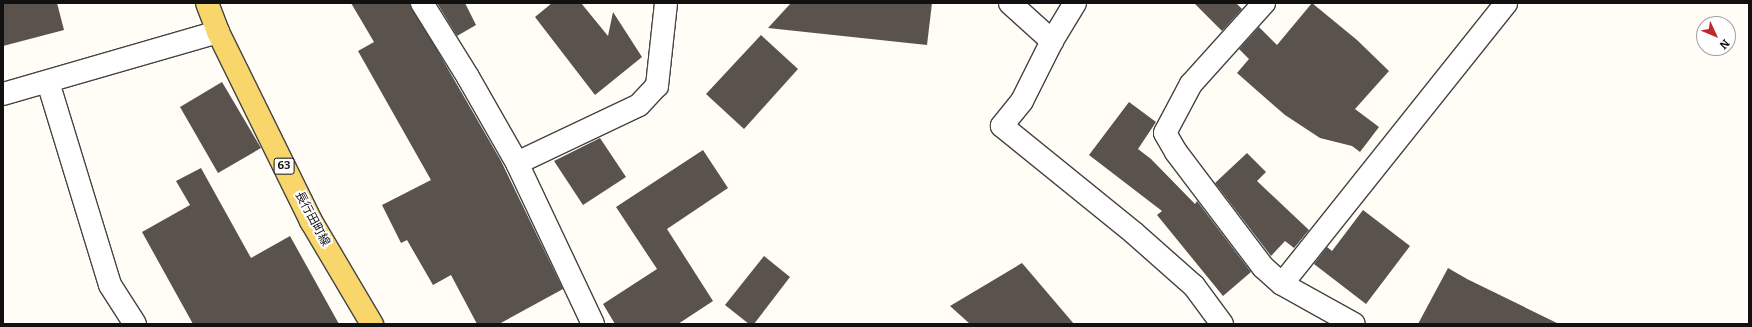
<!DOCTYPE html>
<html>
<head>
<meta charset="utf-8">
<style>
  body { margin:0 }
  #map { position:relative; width:1752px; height:327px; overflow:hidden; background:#fffdf5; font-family:Bitter,"Noto Sans JP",serif }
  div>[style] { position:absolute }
  .building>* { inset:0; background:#5a524d }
  .roads { filter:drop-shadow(1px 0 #444) drop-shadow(-1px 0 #444) drop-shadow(0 1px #444) drop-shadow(0 -1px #444) }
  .minor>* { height:22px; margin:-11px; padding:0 11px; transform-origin:11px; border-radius:11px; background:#fff }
  .tertiary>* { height:22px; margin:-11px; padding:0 11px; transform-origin:11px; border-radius:11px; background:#fff }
  .primary>* { height:22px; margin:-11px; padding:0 11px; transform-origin:11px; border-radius:11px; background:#f9d66b }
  span { translate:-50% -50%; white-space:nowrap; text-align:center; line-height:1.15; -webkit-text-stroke:4px #fff; paint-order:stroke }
  .shield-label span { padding:1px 3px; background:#fff; border:1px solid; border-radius:3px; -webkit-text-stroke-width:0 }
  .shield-label { font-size:11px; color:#111; font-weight:700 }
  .street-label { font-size:12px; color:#111 }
  .frame { position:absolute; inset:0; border:4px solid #111; pointer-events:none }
  .north { position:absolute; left:1696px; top:16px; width:40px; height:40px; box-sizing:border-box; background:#fff; border:1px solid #a0a0a0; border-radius:50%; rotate:134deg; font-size:11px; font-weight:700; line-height:16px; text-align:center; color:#111 }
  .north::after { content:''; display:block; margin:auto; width:14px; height:18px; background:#c4262e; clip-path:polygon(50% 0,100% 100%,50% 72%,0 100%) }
</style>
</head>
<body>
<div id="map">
  <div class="building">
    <div style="clip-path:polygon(3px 3px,57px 3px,64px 30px,3px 46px)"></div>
    <div style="clip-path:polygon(351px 3px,410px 3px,501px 161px,563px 289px,499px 324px,477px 324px,451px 275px,433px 285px,407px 240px,401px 243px,382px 205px,431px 180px,358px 51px,374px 42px)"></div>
    <div style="clip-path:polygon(437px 3px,465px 3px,476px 25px,457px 36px)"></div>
    <div style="clip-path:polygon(552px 3px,581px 3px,608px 36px,613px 12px,642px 57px,595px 95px,535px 17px)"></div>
    <div style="clip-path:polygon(791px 3px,932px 3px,927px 45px,768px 28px)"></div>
    <div style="clip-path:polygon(1194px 3px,1236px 3px,1242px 9px,1222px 31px)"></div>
    <div style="clip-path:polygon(1312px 3px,1357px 40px,1389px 71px,1355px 109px,1379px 127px,1360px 152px,1352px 146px,1320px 138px,1285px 115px,1237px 73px,1249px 59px,1239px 49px,1259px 27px,1277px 45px)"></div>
    <div style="clip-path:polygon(761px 35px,798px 69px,744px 129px,706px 94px)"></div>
    <div style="clip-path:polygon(222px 82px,261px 148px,218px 173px,180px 107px)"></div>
    <div style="clip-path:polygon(1129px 102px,1156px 122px,1138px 149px,1151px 159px,1195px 204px,1197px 201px,1251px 272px,1223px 296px,1157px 215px,1162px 211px,1089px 155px)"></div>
    <div style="clip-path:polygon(600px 138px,626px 177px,583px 205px,554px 161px)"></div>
    <div style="clip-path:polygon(703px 150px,728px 188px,667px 229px,713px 301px,678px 324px,615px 324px,603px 304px,657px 269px,616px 207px)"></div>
    <div style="clip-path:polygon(1247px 153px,1266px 172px,1257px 181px,1309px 230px,1294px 248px,1285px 241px,1271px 256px,1215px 183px)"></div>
    <div style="clip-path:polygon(201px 168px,251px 258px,290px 236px,339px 324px,193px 324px,142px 232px,190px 205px,176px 181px)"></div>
    <div style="clip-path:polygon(1363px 210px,1410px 246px,1366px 304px,1314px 264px,1327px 247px,1332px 251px)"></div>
    <div style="clip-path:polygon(764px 256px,790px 277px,754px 324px,749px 324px,725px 305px)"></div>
    <div style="clip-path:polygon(1022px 263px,1074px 324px,970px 324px,950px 306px)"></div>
    <div style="clip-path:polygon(1448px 268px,1467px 279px,1559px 324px,1418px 324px)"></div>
  </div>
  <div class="roads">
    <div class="minor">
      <div style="left:422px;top:3px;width:87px;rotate:58.1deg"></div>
      <div style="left:468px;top:77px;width:99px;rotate:60.3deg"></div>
      <div style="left:517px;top:163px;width:178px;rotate:64.7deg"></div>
      <div style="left:1010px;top:3px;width:57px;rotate:42.1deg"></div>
      <div style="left:1075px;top:3px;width:44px;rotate:121.2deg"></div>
      <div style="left:1052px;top:41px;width:67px;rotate:116.6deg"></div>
      <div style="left:1022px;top:101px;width:32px;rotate:129deg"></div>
      <div style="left:1002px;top:126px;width:170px;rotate:39deg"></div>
      <div style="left:1134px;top:233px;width:80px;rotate:41.5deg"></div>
      <div style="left:1194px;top:286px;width:47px;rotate:53.6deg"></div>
      <div style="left:1264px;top:3px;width:109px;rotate:132deg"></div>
      <div style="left:1191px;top:84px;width:55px;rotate:118deg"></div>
      <div style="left:1165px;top:133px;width:22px;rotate:60deg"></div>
      <div style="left:1176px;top:152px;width:144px;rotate:52.9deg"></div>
      <div style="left:1263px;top:267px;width:25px;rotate:42deg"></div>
      <div style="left:1282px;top:284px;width:82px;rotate:29.1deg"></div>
      <div style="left:48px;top:82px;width:212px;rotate:73deg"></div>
      <div style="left:110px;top:285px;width:46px;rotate:57.3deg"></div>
      <div style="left:517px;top:163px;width:135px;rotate:-25.4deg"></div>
      <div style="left:639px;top:105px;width:26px;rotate:-47deg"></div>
      <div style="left:657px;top:86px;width:83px;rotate:-83.8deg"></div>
      <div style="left:1282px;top:284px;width:359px;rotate:-51.4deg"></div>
    </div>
    <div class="tertiary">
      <div style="left:3px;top:94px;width:224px;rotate:-16.1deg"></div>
    </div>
    <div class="primary">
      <div style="left:207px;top:3px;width:31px;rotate:69deg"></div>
      <div style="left:218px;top:32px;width:211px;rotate:63.8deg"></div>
      <div style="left:311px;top:221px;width:120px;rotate:59.4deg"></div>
    </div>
  </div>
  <div class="shield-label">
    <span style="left:284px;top:166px">63</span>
  </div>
  <div class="street-label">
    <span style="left:312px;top:219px;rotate:62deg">長行田町線</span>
  </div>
  <div class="frame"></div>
  <div class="north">N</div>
</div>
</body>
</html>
